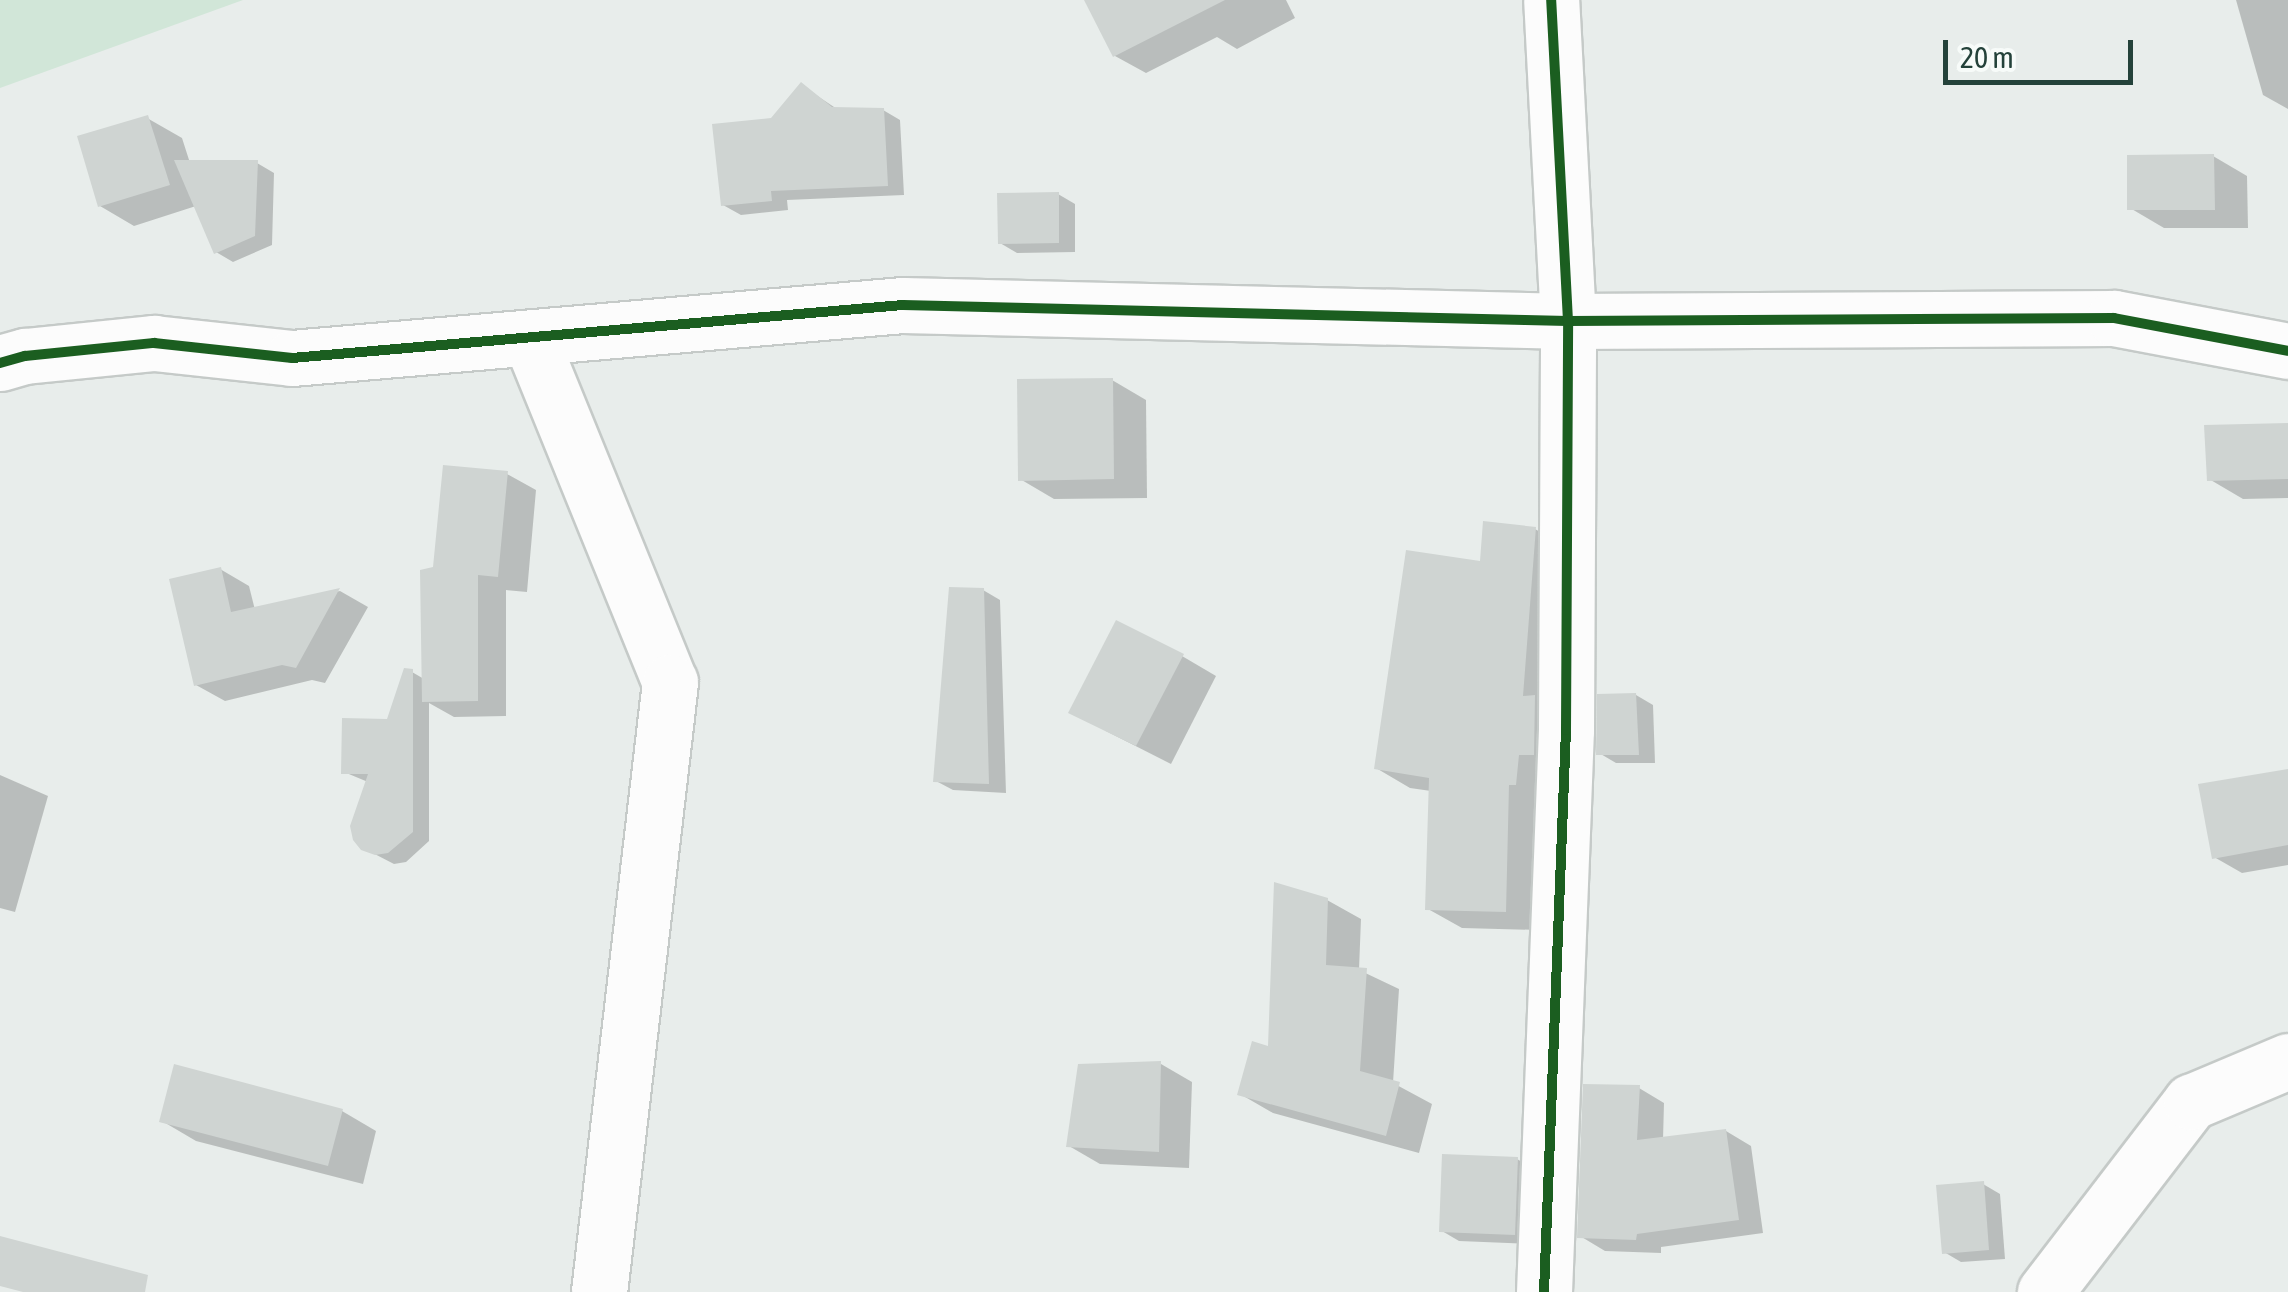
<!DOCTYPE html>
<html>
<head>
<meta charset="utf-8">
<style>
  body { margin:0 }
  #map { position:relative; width:2288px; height:1292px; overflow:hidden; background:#e8edeb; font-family:"Asap Condensed",sans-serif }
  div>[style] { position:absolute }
  .green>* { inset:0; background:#d1e6d8 }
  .shadow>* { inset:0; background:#0003 }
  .building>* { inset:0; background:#cfd4d2 }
  .roads { filter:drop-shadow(2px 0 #c5cac8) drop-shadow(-2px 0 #c5cac8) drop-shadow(0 2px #c5cac8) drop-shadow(0 -2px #c5cac8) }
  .minor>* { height:55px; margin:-27.5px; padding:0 27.5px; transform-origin:27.5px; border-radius:27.5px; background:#fcfcfc }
  .cycleway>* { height:10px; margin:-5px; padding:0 5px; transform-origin:5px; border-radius:5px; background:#1b5e20 }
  span { translate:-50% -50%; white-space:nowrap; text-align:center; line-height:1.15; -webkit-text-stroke:9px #f7fbf9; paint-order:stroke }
  .scale { position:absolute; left:1943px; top:40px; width:190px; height:45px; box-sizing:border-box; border:5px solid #24423a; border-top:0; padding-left:12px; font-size:30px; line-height:35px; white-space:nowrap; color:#24423a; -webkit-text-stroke:8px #f7fbf9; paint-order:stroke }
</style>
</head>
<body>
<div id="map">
  <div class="green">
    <div style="clip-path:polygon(0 0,243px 0,0 88px)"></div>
  </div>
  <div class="shadow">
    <div style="clip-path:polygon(1087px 0,1286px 0,1295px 18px,1237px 49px,1217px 37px,1146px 73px,1115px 56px)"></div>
    <div style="clip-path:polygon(2236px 0,2288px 0,2288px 109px,2263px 95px)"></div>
    <div style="clip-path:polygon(801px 85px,837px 109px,883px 110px,900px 120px,904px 195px,787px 200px,788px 210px,741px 215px,723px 205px,773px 121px)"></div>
    <div style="clip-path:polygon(147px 118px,182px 138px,190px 163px,257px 163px,274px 173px,272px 245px,233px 262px,216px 252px,196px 206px,134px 226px,100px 206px)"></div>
    <div style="clip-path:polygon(2213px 156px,2247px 176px,2248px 228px,2164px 228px,2130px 208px)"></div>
    <div style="clip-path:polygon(1058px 194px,1075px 204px,1075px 252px,1017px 253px,1000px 243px)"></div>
    <div style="clip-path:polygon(1112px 380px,1146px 400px,1147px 498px,1054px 499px,1020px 479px)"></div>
    <div style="clip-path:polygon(2288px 426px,2288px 498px,2243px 499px,2209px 479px)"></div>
    <div style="clip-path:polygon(507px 474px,536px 490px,527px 592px,506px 590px,506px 716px,454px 717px,429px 703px,429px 841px,406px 862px,394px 864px,363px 848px,368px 782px,344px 772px,388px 721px,412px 672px,424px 679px,436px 569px)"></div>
    <div style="clip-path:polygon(1535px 529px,1569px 549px,1539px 930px,1462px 928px,1428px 909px,1431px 791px,1410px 788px,1376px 768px,1482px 564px)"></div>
    <div style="clip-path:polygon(220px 569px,249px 586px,255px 610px,340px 591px,368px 607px,325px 683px,312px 680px,225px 701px,196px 685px)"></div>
    <div style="clip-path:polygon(983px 590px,1000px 600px,1006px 793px,953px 790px,936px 781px)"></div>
    <div style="clip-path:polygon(1182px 656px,1216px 676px,1171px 764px,1106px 731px)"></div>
    <div style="clip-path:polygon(1636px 695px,1653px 705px,1655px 763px,1616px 763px,1599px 753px)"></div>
    <div style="clip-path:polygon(2288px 773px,2288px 865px,2242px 873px,2214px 857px)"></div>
    <div style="clip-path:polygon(0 775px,48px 796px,15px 912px,0 908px)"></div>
    <div style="clip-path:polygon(1327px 900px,1361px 919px,1359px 970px,1399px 989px,1393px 1083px,1432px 1104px,1419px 1153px,1273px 1113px,1240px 1094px,1271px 1049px)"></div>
    <div style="clip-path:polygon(1161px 1064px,1192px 1082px,1189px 1168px,1100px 1164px,1069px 1146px)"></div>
    <div style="clip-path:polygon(1639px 1088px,1664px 1103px,1663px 1140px,1726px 1131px,1751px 1146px,1763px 1233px,1661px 1247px,1661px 1253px,1605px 1251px,1580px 1236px)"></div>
    <div style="clip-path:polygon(342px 1111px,376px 1131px,363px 1184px,196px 1141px,162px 1121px)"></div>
    <div style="clip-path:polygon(1517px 1159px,1534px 1169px,1532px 1244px,1459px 1241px,1442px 1231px)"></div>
    <div style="clip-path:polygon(1983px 1184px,2000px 1194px,2005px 1259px,1961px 1262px,1944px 1252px)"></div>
  </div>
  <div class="building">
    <div style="clip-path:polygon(1084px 0,1225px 0,1113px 57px)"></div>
    <div style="clip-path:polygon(801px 82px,832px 107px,884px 108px,888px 186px,771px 191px,772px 201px,721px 206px,712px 124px,771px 118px)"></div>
    <div style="clip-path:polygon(148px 115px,170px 185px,98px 207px,77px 136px)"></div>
    <div style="clip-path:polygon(2214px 154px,2215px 210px,2127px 210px,2127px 155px)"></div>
    <div style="clip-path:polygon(174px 160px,258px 160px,255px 236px,214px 254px)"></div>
    <div style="clip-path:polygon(1059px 192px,1059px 243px,998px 244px,997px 193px)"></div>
    <div style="clip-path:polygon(1113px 378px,1114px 479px,1018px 481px,1017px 379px)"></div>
    <div style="clip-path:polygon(2288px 423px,2288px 479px,2207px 481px,2204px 425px)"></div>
    <div style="clip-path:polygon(443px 465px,508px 471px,498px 577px,478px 575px,478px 701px,422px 702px,420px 570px,433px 567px)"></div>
    <div style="clip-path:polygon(1483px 521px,1536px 527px,1523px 696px,1535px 695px,1534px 755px,1519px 755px,1516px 785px,1509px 785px,1506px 912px,1425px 910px,1429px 778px,1374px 769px,1406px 550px,1480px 561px)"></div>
    <div style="clip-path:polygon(221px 567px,231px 612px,340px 588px,296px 668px,282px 665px,194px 686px,169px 579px)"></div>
    <div style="clip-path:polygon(949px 587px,984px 588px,989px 784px,933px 782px)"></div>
    <div style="clip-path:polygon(1116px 620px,1184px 654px,1136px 746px,1068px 713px)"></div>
    <div style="clip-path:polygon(404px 668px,413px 669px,413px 832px,388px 853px,375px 855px,361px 850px,353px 840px,350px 826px,368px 774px,341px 774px,342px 718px,387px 719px)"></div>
    <div style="clip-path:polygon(1636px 693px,1639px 755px,1596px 755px,1597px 694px)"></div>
    <div style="clip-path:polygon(2288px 769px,2288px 845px,2212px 859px,2198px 784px)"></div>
    <div style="clip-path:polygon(1274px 882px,1328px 898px,1326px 965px,1367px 968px,1360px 1071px,1400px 1082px,1386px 1136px,1237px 1095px,1252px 1041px,1268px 1046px)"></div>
    <div style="clip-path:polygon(1161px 1061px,1159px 1152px,1066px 1147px,1078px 1064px)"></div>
    <div style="clip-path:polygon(174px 1064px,343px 1109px,328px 1166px,159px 1122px)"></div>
    <div style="clip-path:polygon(1583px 1084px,1640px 1085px,1637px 1140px,1726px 1129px,1739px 1220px,1637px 1234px,1636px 1240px,1577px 1238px)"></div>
    <div style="clip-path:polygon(1442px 1154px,1518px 1157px,1515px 1235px,1439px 1232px)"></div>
    <div style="clip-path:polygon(1984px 1181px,1989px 1250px,1942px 1254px,1936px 1185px)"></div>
    <div style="clip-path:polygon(0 1236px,148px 1275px,145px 1292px,23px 1292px,0 1286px)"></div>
  </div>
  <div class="roads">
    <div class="minor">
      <div style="left:530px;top:338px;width:371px;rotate:67.9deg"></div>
      <div style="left:670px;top:682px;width:614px;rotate:96.64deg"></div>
      <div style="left:0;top:363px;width:26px;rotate:-16deg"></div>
      <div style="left:25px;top:356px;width:130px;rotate:-5.8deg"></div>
      <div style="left:154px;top:343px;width:139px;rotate:6.2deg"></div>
      <div style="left:292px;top:358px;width:613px;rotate:-4.96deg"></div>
      <div style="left:903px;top:305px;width:665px;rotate:1.38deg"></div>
      <div style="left:1568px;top:321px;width:546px;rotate:-0.31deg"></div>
      <div style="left:2114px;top:318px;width:177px;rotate:10.7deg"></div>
      <div style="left:1544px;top:1292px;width:562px;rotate:-87.76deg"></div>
      <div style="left:1566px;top:730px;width:409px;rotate:-89.7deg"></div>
      <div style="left:1568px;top:321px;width:321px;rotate:-93deg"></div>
      <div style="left:2045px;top:1292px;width:240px;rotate:-52.5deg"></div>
      <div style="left:2191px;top:1102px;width:105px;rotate:-22.9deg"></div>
    </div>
  </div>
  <div class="cycleway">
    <div style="left:0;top:363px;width:26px;rotate:-16deg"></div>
    <div style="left:25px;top:356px;width:130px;rotate:-5.8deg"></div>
    <div style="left:154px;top:343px;width:139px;rotate:6.2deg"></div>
    <div style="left:292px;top:358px;width:613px;rotate:-4.96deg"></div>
    <div style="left:903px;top:305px;width:665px;rotate:1.38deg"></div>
    <div style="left:1568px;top:321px;width:546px;rotate:-0.31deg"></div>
    <div style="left:2114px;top:318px;width:177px;rotate:10.7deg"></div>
    <div style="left:1544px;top:1292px;width:562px;rotate:-87.76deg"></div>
    <div style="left:1566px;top:730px;width:409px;rotate:-89.7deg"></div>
    <div style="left:1568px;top:321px;width:321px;rotate:-93deg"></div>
  </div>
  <div class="scale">20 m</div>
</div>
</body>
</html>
